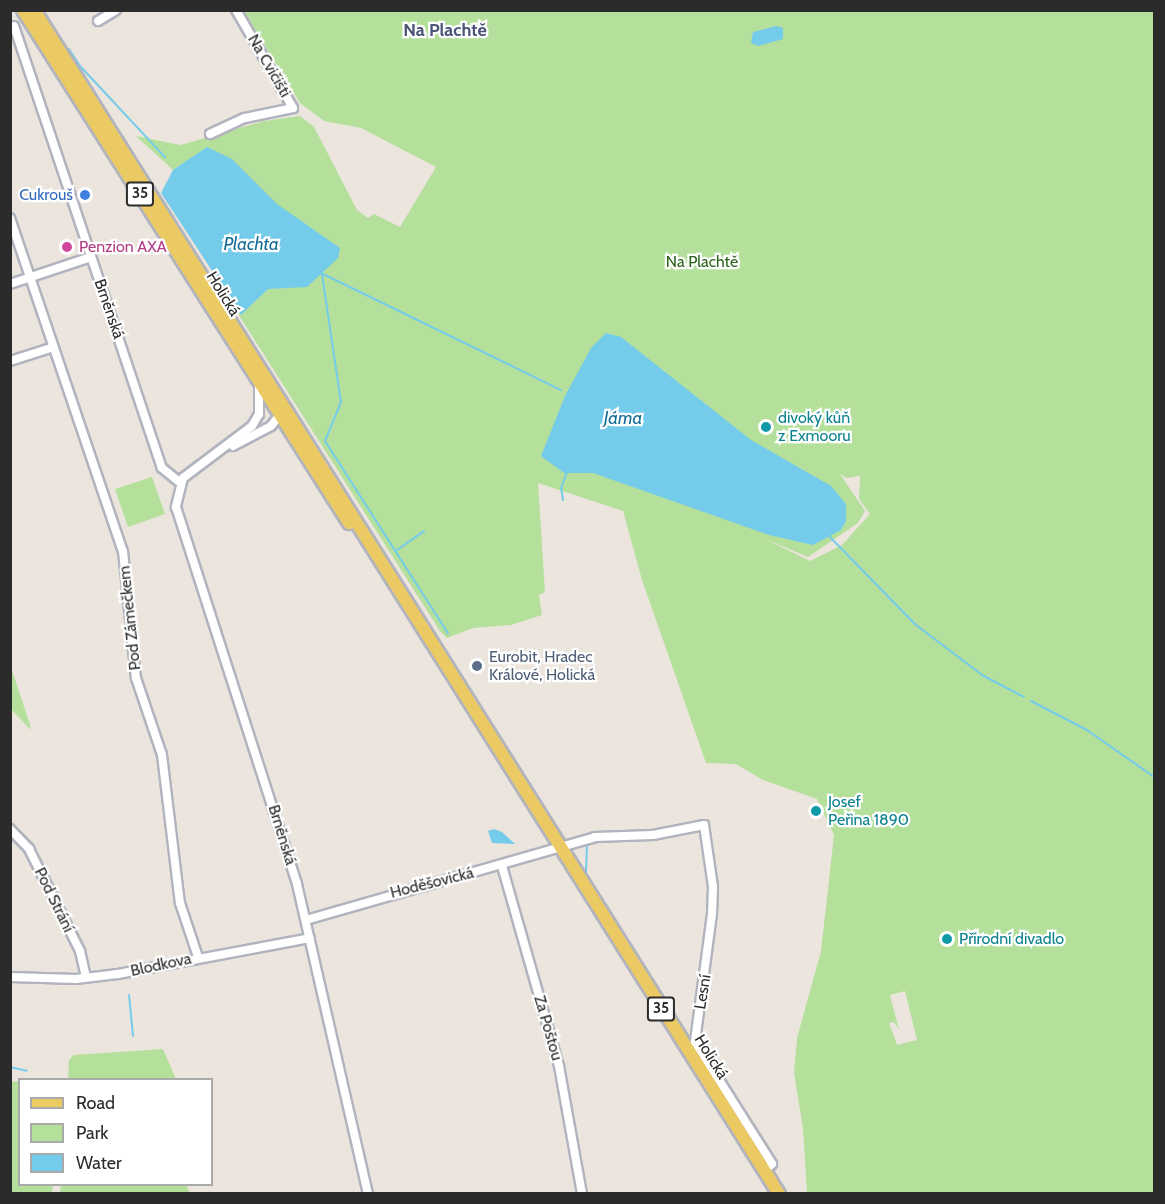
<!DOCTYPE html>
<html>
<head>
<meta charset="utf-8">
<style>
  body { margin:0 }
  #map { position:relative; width:1165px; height:1204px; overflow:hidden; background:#ece5dd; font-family:Cabin,sans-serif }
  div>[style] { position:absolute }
  .green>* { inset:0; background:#b4e09c }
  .water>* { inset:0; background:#75ccea }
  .stream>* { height:2px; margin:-1px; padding:0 1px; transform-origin:1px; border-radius:1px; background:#75ccea }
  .roads { filter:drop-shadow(2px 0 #b1b4be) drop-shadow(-2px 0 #b1b4be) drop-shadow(0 2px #b1b4be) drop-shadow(0 -2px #b1b4be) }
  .minor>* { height:8px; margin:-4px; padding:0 4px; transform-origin:4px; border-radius:4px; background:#fff }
  .primary>* { height:12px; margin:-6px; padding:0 6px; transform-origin:6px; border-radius:6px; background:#ebc963 }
  .dots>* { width:16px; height:16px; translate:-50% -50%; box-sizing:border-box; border:3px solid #fff; border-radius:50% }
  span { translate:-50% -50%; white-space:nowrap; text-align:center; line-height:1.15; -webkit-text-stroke:4.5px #fff; paint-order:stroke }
  .shield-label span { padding:2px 4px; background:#fff; border:2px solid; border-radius:4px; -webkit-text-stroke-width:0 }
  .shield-label { font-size:15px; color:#2b2b2b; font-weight:700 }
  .street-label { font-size:16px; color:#2b2b2b }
  .shop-label { font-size:16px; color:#366cbe }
  .right { translate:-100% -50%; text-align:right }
  .hotel-label { font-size:16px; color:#b23c85 }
  .left { translate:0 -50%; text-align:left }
  .park-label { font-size:16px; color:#2d651d }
  .culture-label { font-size:16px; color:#0d838f }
  .service-label { font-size:16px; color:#4e5e75 }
  .neighbourhood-label { font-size:18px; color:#4d5579; font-weight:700 }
  .water-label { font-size:18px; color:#136b96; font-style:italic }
  .frame { position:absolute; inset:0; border:12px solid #2b2b2b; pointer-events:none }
  .legend { position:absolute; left:18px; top:1078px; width:195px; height:108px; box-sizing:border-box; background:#fff; border:2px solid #aaa; margin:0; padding:8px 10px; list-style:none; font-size:18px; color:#2b2b2b }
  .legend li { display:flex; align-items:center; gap:12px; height:30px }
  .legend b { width:30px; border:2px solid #aaa }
</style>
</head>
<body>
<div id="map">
  <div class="green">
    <div style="clip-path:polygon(evenodd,244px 11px,1154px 11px,1154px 1193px,807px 1193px,803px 1128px,794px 1073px,797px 1038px,821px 951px,834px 835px,817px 799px,763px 780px,736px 764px,706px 763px,642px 580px,623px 511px,538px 483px,545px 592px,539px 595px,542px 615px,511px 625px,473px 628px,447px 638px,440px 631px,240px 317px,181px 164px,173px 170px,136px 136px,181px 145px,264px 121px,300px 116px,314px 127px,357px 210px,368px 218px,374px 214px,400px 227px,436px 167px,361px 128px,324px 121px,300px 103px,244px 11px,840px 474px,846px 478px,860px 476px,859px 499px,870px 514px,842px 545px,810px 561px,767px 540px,717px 526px,770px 541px,808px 557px,858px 523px,865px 511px,840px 474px,244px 11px,905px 991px,917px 1040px,897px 1045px,889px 1023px,894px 1022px,899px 1030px,890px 995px,905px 991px)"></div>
    <div style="clip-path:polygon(152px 477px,165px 514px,128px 527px,115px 489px)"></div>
    <div style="clip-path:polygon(11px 667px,30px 725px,31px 730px,11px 709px)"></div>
    <div style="clip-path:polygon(163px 1049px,176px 1079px,68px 1079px,69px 1060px,74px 1055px)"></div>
    <div style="clip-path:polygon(19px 1081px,20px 1184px,53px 1185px,52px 1193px,11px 1193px,11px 1082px)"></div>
    <div style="clip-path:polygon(61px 1184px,187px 1185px,189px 1193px,60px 1193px)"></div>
  </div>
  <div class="water">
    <div style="clip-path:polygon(776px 26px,783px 28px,783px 39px,758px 46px,751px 43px,753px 32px)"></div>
    <div style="clip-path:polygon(207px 147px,232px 159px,277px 204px,340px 248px,338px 258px,307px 287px,268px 289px,241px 315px,161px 193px,173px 170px)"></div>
    <div style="clip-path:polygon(606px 333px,621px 337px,751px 440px,831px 486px,846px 504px,846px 521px,841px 530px,813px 545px,769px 535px,593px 473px,564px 473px,541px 456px,565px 396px,591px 348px)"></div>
    <div style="clip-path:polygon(494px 829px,502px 832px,515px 844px,492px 843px,488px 831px)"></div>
  </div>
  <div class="stream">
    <div style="left:69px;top:49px;width:20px;rotate:57deg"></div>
    <div style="left:80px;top:66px;width:125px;rotate:47deg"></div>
    <div style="left:321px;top:273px;width:267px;rotate:26deg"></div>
    <div style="left:322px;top:274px;width:129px;rotate:81.6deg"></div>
    <div style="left:341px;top:402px;width:42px;rotate:112.3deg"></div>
    <div style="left:325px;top:441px;width:228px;rotate:57.4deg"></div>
    <div style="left:563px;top:500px;width:12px;rotate:-99deg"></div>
    <div style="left:561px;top:488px;width:17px;rotate:-69deg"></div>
    <div style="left:829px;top:536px;width:124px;rotate:45.7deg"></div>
    <div style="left:916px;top:625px;width:83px;rotate:37.1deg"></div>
    <div style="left:982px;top:675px;width:47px;rotate:27.6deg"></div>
    <div style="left:397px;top:550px;width:33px;rotate:-35deg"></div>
    <div style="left:1031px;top:701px;width:63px;rotate:27.4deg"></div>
    <div style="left:1087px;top:730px;width:82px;rotate:35deg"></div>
    <div style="left:586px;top:872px;width:30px;rotate:-88deg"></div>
    <div style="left:129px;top:995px;width:41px;rotate:84.4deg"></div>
    <div style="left:10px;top:1067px;width:17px;rotate:13deg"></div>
  </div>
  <div class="roads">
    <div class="minor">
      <div style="left:98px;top:21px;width:21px;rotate:-31deg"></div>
      <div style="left:14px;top:26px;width:466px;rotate:71.5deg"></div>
      <div style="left:162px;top:468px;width:22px;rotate:39deg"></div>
      <div style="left:210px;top:134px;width:38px;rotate:-25deg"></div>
      <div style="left:245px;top:118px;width:49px;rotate:-11.8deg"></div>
      <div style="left:293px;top:108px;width:113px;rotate:-120.2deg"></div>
      <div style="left:10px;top:218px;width:352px;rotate:71.3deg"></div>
      <div style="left:123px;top:551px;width:128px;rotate:84.2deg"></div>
      <div style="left:136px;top:678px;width:81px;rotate:71.3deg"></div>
      <div style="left:162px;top:755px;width:149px;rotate:83.1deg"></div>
      <div style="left:180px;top:903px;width:57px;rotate:71.6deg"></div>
      <div style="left:10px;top:284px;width:85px;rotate:-18.4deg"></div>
      <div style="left:10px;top:361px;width:46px;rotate:-17.7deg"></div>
      <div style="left:259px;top:385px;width:29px;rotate:90deg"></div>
      <div style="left:259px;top:414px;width:14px;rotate:120deg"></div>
      <div style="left:252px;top:426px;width:86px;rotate:143deg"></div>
      <div style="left:183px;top:478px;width:30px;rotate:104deg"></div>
      <div style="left:176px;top:507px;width:396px;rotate:72.2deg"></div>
      <div style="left:297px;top:884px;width:318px;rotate:77.1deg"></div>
      <div style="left:233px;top:446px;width:43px;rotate:-27.8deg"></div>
      <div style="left:271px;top:426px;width:16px;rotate:-52deg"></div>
      <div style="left:10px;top:829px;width:28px;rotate:46deg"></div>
      <div style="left:29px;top:849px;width:114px;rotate:63.4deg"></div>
      <div style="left:80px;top:951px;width:27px;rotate:77deg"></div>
      <div style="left:502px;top:866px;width:208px;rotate:74.1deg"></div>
      <div style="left:559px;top:1066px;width:130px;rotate:79.8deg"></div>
      <div style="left:306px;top:920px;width:301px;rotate:-16deg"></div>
      <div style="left:595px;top:837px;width:58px;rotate:-2deg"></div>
      <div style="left:653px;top:835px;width:52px;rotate:-11.1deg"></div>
      <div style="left:704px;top:825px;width:63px;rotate:81.7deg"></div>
      <div style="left:713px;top:887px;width:27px;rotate:92deg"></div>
      <div style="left:712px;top:914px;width:129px;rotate:97.6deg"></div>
      <div style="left:695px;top:1042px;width:144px;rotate:57.7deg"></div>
      <div style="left:772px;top:1164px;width:11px;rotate:139deg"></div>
      <div style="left:10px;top:977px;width:66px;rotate:1.7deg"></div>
      <div style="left:76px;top:979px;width:42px;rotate:-6.8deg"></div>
      <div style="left:118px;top:974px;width:195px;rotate:-10.6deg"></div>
    </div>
    <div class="primary">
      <div style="left:23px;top:10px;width:608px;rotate:57.56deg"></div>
      <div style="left:34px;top:10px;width:1399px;rotate:57.82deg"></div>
    </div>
  </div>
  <div class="dots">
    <div style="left:85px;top:195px;background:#3f7fe0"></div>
    <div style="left:67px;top:247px;background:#d1479c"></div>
    <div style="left:766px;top:427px;background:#0f9aa8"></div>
    <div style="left:477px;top:666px;background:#5c6f8a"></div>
    <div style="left:816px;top:811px;background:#0f9aa8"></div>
    <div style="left:947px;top:939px;background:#0f9aa8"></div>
  </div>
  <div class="shield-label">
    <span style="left:140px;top:194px">35</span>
    <span style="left:661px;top:1009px">35</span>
  </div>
  <div class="street-label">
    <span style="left:269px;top:66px;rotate:60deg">Na Cvičišti</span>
    <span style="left:223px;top:294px;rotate:58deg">Holická</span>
    <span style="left:109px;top:309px;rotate:71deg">Brněnská</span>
    <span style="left:130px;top:618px;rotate:-96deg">Pod Zámečkem</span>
    <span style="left:282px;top:835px;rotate:73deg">Brněnská</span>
    <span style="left:432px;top:883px;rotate:-14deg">Hoděšovická</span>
    <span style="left:54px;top:900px;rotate:64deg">Pod Strání</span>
    <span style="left:161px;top:965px;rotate:-12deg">Blodkova</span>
    <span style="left:703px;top:992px;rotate:-81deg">Lesní</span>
    <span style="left:548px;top:1028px;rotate:74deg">Za Poštou</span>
    <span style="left:711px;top:1057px;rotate:58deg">Holická</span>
  </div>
  <div class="shop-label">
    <span class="right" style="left:73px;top:195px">Cukrouš</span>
  </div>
  <div class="hotel-label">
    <span class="left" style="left:79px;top:247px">Penzion AXA</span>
  </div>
  <div class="park-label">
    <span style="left:702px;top:262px">Na Plachtě</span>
  </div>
  <div class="culture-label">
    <span class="left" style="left:778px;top:427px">divoký kůň<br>z Exmooru</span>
    <span class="left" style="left:828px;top:811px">Josef<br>Peřina 1890</span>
    <span class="left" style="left:959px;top:939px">Přírodní divadlo</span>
  </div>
  <div class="service-label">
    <span class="left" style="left:489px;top:666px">Eurobit, Hradec<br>Králové, Holická</span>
  </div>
  <div class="neighbourhood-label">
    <span style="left:445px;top:30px">Na Plachtě</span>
  </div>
  <div class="water-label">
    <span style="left:251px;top:244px">Plachta</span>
    <span style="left:623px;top:418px">Jáma</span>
  </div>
  <div class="frame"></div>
  <ul class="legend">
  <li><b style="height:8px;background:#ebc963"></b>Road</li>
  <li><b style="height:16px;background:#b4e09c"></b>Park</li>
  <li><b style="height:16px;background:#75ccea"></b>Water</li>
  </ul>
</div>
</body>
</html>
